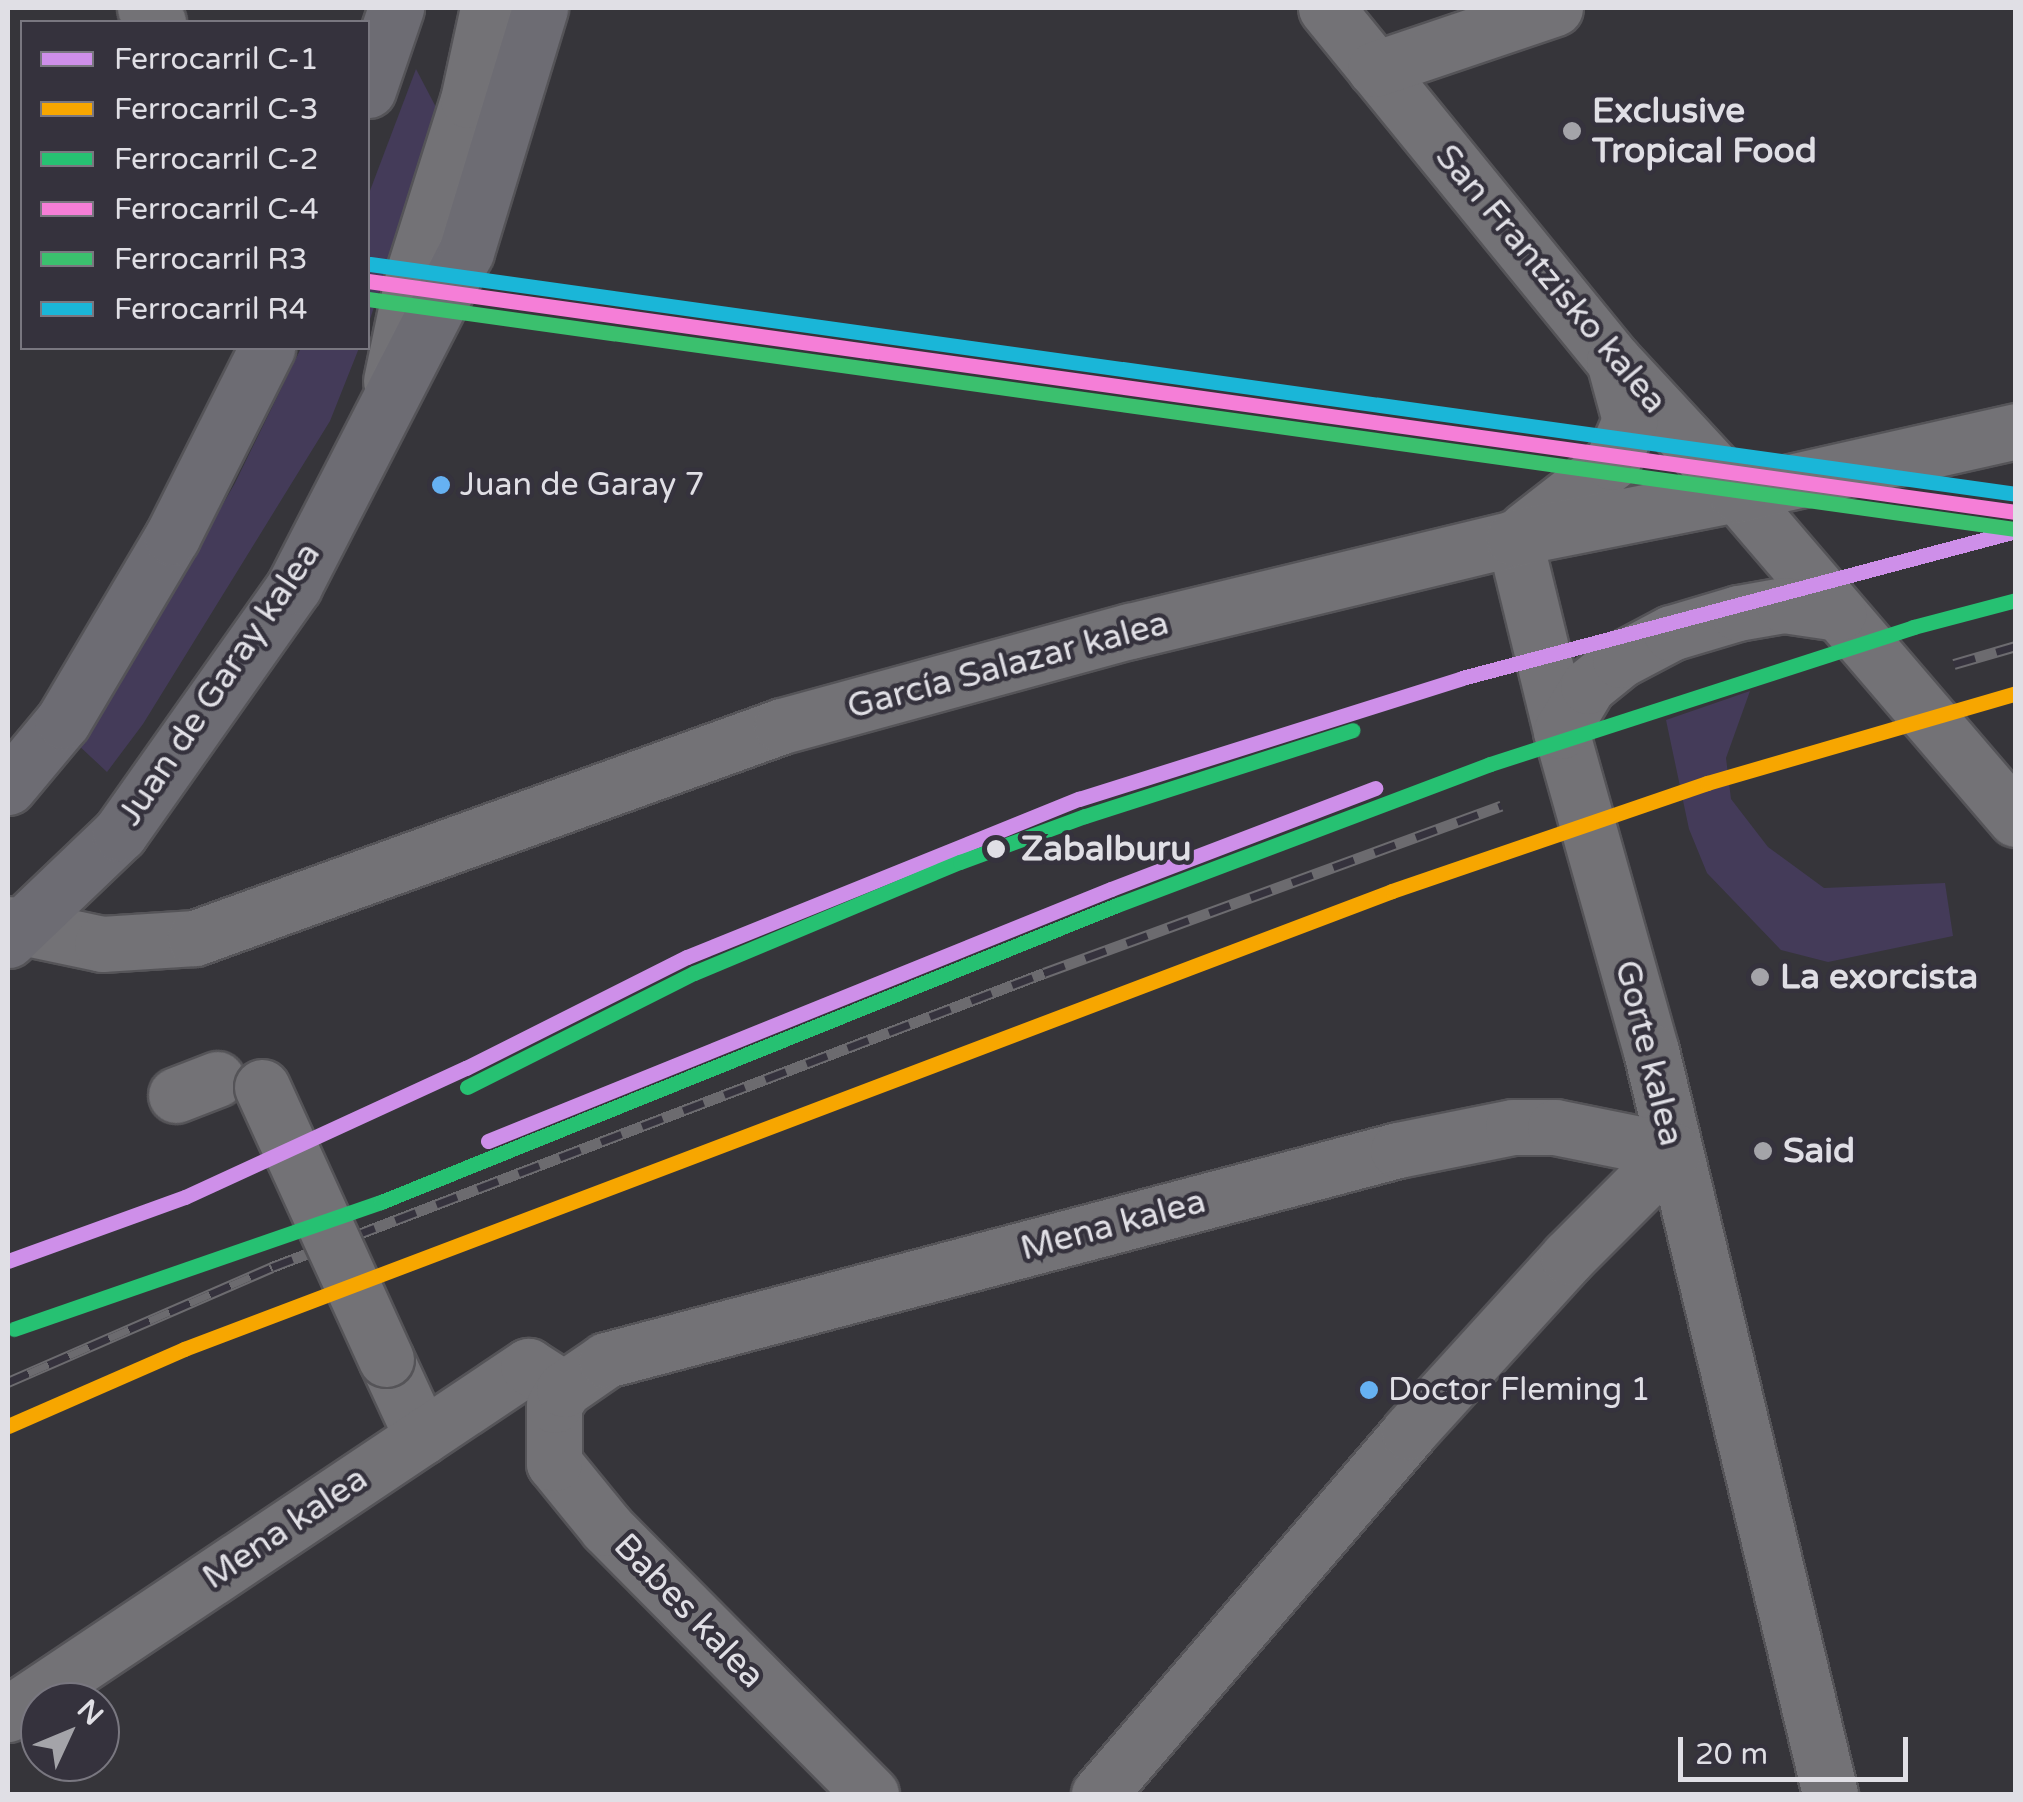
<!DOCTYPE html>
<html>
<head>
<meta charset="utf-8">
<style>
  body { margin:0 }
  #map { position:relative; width:2023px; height:1802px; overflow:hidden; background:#36353a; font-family:"Varela Round",sans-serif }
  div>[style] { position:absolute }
  .green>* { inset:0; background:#443b59 }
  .roads { filter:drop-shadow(2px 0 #555458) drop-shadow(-2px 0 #555458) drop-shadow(0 2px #555458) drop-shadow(0 -2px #555458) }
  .minor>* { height:55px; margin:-27.5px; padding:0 27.5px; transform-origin:27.5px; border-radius:27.5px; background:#737276 }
  .major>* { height:55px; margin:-27.5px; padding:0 27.5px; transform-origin:27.5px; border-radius:27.5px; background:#6d6c73 }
  .rail>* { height:11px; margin-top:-5.5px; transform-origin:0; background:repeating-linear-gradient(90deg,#35323d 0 22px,#6c6b6f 0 44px); box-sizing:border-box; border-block:2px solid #6c6b6f }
  .bridges { filter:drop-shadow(2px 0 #555458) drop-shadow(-2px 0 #555458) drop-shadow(0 2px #555458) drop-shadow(0 -2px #555458) }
  .minor-bridge>* { height:55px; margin:-27.5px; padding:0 27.5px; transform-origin:27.5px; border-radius:27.5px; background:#737276 }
  .rail-1>* { height:15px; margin:-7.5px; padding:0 7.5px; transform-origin:7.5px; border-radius:7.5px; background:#ce8fe9 }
  .rail-2>* { height:15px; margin:-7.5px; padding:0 7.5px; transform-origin:7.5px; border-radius:7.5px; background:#f7a600 }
  .rail-3>* { height:15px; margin:-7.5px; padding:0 7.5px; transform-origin:7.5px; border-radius:7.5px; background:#26c172 }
  .rail-4>* { height:15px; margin:-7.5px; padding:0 7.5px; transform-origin:7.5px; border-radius:7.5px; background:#f57ed7 }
  .rail-5>* { height:15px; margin:-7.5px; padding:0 7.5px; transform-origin:7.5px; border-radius:7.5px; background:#3bc06e }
  .rail-6>* { height:15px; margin:-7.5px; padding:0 7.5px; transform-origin:7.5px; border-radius:7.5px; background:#1ab6d8 }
  .dots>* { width:28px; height:28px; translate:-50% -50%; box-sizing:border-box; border:5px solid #35323d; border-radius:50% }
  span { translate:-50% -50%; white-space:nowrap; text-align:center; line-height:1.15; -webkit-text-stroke:9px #35323d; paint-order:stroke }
  .bus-label { font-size:32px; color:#e0dfe5 }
  .left { translate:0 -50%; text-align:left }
  .poi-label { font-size:35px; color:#e0dfe5; font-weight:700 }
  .street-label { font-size:35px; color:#e0dfe5 }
  .stop-label { font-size:35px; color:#e0dfe5; font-weight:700 }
  .frame { position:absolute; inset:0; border:10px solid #e0dfe5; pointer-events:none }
  .legend { position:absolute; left:20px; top:20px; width:350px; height:330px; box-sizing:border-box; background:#35323d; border:2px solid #797780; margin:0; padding:12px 18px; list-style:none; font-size:30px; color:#e0dfe5 }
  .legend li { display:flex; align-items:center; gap:20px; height:50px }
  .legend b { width:50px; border:2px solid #797780 }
  .north { position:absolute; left:20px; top:1682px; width:100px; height:100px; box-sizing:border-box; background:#35323d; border:2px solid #797780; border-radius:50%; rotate:46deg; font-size:28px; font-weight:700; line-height:40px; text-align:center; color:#e0dfe5 }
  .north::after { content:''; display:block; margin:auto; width:35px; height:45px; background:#a4a4a9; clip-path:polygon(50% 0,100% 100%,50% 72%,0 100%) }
  .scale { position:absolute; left:1678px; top:1737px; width:230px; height:45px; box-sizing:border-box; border:5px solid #e0dfe5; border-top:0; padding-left:12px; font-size:30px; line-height:35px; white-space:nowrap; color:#e0dfe5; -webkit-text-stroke:8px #35323d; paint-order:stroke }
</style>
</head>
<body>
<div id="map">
  <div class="green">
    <div style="clip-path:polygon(416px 69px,439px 113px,368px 325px,368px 196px)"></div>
    <div style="clip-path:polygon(301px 348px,359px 348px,330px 421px,143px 724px,107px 772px,76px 743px,154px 625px,235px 483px)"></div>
    <div style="clip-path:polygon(1750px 691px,1726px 758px,1731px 799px,1768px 847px,1824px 888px,1945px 883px,1953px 936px,1828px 962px,1781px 950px,1707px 873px,1689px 829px,1666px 720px)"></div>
  </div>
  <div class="roads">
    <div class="minor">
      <div style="left:145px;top:8px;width:19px;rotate:47deg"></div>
      <div style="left:1326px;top:8px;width:456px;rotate:50.8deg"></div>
      <div style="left:1614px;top:361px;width:181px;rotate:47.2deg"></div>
      <div style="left:1737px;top:494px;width:428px;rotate:49.4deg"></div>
      <div style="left:1375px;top:69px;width:190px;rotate:-18.7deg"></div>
      <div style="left:391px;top:381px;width:112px;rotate:-78.2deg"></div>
      <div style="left:414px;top:271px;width:179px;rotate:-72.5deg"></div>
      <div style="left:468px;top:100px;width:94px;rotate:-77.7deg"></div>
      <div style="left:1525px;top:530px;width:110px;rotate:-38deg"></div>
      <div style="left:1612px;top:462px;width:46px;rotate:-66.8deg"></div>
      <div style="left:1630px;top:420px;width:61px;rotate:-105.2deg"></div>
      <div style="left:1514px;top:538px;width:199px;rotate:76.3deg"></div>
      <div style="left:1561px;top:731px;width:332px;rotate:74.3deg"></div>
      <div style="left:1651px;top:1051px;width:764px;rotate:76.45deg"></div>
      <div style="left:1561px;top:731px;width:52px;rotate:-59deg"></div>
      <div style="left:1588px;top:686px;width:41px;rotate:-39.1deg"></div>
      <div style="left:1620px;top:660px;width:58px;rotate:-27.9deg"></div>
      <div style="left:1671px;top:633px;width:70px;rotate:-16.6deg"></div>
      <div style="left:1738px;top:613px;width:47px;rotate:-9.9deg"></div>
      <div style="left:1784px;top:605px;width:55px;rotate:8.4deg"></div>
      <div style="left:8px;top:924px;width:96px;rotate:12deg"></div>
      <div style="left:102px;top:944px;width:93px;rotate:-3.7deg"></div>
      <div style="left:195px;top:938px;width:624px;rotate:-19.86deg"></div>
      <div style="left:782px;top:726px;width:361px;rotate:-15.3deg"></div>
      <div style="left:1130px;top:631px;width:395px;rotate:-13.6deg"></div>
      <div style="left:1514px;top:538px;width:227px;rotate:-11.2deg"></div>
      <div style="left:1737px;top:494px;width:286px;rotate:-12.7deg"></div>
      <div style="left:176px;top:1095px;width:44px;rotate:-21.3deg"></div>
      <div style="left:386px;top:1359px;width:86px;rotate:65.2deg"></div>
      <div style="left:8px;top:1714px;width:626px;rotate:-33.79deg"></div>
      <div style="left:528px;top:1366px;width:43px;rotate:32.6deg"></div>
      <div style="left:871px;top:1794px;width:375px;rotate:-134.8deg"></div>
      <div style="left:607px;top:1528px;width:84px;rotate:-129.2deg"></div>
      <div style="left:554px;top:1463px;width:58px;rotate:-90deg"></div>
      <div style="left:554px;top:1405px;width:19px;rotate:-58deg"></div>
      <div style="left:564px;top:1389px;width:51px;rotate:-34.6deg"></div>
      <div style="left:606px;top:1360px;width:819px;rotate:-14.85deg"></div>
      <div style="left:1398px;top:1150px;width:117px;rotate:-11.3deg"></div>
      <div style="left:1513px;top:1127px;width:42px"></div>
      <div style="left:1555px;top:1127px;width:121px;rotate:11.4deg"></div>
      <div style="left:1099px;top:1794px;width:477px;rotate:-49.4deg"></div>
      <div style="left:1409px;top:1432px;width:236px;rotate:-47.7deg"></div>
      <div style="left:1568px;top:1257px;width:150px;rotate:-45deg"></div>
    </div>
    <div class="major">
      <div style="left:368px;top:90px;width:87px;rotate:-71.1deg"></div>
      <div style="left:8px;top:787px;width:86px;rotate:-50.2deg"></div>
      <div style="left:63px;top:721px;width:214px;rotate:-59.4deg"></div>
      <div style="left:172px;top:537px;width:212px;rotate:-63.3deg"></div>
      <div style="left:8px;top:940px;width:155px;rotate:-43.7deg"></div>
      <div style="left:120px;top:833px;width:302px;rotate:-54.8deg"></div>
      <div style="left:294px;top:586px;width:376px;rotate:-62.8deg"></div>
      <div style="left:466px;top:252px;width:255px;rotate:-73.1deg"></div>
    </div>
  </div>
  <div class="rail">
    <div style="left:1954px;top:664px;width:65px;rotate:-16.2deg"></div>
    <div style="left:8px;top:1382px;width:288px;rotate:-23.5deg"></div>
    <div style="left:272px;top:1267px;width:826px;rotate:-20.85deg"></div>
    <div style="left:1044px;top:973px;width:487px;rotate:-20.1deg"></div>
  </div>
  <div class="bridges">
    <div class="minor-bridge">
      <div style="left:262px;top:1087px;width:299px;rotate:65.5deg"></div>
    </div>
  </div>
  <div class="rail-1">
    <div style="left:488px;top:1141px;width:672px;rotate:-22.02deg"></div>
    <div style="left:1111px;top:889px;width:283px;rotate:-20.9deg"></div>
    <div style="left:8px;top:1261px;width:188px;rotate:-19.9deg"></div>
    <div style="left:185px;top:1197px;width:309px;rotate:-24.7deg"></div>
    <div style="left:466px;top:1068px;width:247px;rotate:-26.7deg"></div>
    <div style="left:687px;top:957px;width:423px;rotate:-22deg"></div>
    <div style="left:1079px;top:799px;width:402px;rotate:-17.5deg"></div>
    <div style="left:1462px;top:678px;width:573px;rotate:-14.86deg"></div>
  </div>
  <div class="rail-2">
    <div style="left:8px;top:1426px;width:192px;rotate:-23.6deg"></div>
    <div style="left:184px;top:1349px;width:1292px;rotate:-20.76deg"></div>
    <div style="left:1392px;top:891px;width:333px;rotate:-18.9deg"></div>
    <div style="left:1707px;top:783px;width:322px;rotate:-16.2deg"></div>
  </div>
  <div class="rail-3">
    <div style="left:467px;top:1087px;width:254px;rotate:-26.7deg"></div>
    <div style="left:694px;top:973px;width:288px;rotate:-22.7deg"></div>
    <div style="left:960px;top:862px;width:133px;rotate:-20.2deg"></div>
    <div style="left:1085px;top:816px;width:281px;rotate:-17.8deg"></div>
    <div style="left:14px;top:1329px;width:388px;rotate:-19.1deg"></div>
    <div style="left:381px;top:1202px;width:794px;rotate:-21.98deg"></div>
    <div style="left:1117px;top:905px;width:399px;rotate:-20.7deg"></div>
    <div style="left:1490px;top:764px;width:445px;rotate:-17.9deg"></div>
    <div style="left:1913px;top:627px;width:106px;rotate:-14.7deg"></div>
  </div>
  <div class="rail-4">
    <div style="left:368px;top:281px;width:1664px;rotate:7.98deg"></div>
  </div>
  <div class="rail-5">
    <div style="left:368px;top:299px;width:1662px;rotate:7.95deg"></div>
  </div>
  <div class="rail-6">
    <div style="left:370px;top:264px;width:1662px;rotate:7.95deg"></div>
  </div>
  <div class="dots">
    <div style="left:1572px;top:131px;background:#a4a4a9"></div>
    <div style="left:441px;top:485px;background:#66b1f2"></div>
    <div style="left:996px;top:849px;background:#e0dfe5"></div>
    <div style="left:1760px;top:977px;background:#a4a4a9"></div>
    <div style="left:1763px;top:1151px;background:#a4a4a9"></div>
    <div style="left:1369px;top:1390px;background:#66b1f2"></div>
  </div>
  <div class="bus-label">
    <span class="left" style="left:460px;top:485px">Juan de Garay 7</span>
    <span class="left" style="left:1388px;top:1390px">Doctor Fleming 1</span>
  </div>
  <div class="poi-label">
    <span class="left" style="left:1592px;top:131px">Exclusive<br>Tropical Food</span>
    <span class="left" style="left:1780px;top:977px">La exorcista</span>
    <span class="left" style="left:1783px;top:1151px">Said</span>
  </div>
  <div class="street-label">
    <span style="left:1551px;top:279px;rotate:50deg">San Frantzisko kalea</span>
    <span style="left:1008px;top:665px;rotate:-15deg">García Salazar kalea</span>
    <span style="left:219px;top:684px;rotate:-56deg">Juan de Garay kalea</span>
    <span style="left:1649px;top:1053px;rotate:76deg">Gorte kalea</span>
    <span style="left:1113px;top:1225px;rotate:-15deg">Mena kalea</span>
    <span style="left:285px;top:1528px;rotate:-34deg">Mena kalea</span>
    <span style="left:689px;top:1611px;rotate:46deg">Babes kalea</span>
  </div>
  <div class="stop-label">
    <span class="left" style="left:1021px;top:849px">Zabalburu</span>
  </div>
  <div class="frame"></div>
  <ul class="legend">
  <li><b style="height:12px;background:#ce8fe9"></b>Ferrocarril C-1</li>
  <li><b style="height:12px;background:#f7a600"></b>Ferrocarril C-3</li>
  <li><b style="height:12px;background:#26c172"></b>Ferrocarril C-2</li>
  <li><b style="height:12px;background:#f57ed7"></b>Ferrocarril C-4</li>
  <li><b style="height:12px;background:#3bc06e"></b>Ferrocarril R3</li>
  <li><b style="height:12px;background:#1ab6d8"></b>Ferrocarril R4</li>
  </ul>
  <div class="north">N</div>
  <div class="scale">20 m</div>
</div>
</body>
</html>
